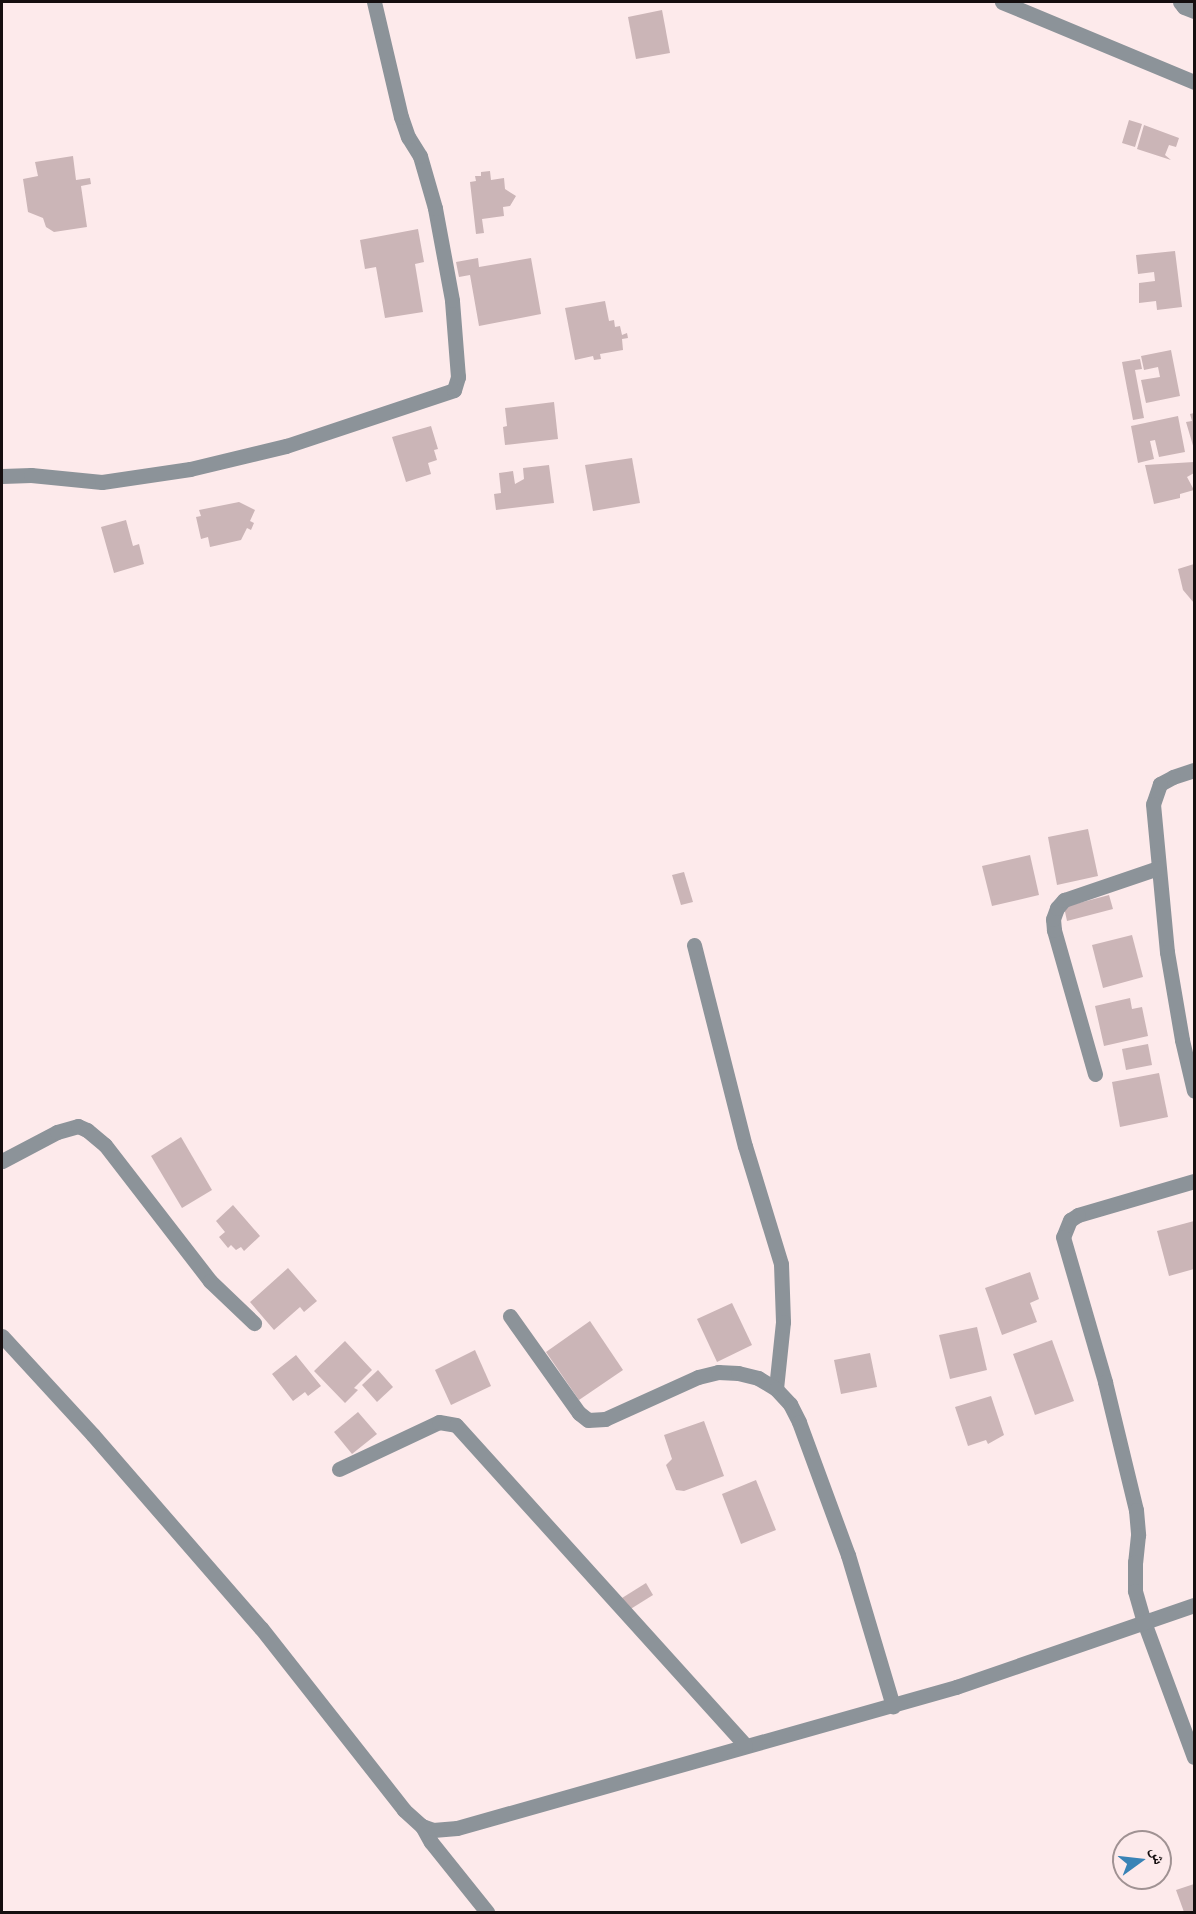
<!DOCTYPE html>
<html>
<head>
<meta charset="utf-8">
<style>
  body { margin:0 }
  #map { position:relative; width:1196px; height:1914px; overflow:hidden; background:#fdeaeb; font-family:"Space Grotesk","Noto Naskh Arabic",sans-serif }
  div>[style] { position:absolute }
  .building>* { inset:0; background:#cbb5b7 }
  .minor>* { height:15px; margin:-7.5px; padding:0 7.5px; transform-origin:7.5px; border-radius:7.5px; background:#8c9399 }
  .tertiary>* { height:15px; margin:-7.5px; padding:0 7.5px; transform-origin:7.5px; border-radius:7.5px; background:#8c9399 }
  span { translate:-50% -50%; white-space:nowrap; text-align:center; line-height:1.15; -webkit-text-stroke:5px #fdeaeb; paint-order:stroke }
  .frame { position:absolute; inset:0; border:3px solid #150e0f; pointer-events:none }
  .north { position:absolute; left:1112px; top:1830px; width:60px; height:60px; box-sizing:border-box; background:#fdeaeb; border:2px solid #a09293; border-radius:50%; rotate:75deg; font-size:16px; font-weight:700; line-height:24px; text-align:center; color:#150e0f }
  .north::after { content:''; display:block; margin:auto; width:21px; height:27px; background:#3983b6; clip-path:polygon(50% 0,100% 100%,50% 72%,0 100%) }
</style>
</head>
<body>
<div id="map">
  <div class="building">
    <div style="clip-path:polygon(662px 10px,670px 53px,636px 59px,628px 17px)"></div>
    <div style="clip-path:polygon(1129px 120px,1142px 124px,1135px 147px,1122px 143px)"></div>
    <div style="clip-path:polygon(1144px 125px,1179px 138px,1176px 147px,1169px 145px,1165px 155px,1171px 160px,1137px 149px)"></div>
    <div style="clip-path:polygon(73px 156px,76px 180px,90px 178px,91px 184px,81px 186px,87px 227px,54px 232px,46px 227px,43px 218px,28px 212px,23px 179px,38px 176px,35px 162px)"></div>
    <div style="clip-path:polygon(490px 171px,491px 180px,504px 178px,505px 189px,516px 196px,510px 206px,503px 207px,504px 216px,482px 219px,484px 233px,476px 234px,470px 182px,476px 181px,475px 176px,481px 176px,481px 172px)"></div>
    <div style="clip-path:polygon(418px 229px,424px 262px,415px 264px,423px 312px,385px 318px,376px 267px,365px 269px,360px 240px)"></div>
    <div style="clip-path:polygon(1175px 251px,1182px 307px,1157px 310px,1156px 301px,1139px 303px,1139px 283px,1155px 281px,1154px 272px,1138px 274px,1136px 255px)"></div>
    <div style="clip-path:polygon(478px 258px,479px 267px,531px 258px,541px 314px,479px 326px,470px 275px,459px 277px,456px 262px)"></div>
    <div style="clip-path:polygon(605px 301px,609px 321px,614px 320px,615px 327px,620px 326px,622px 335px,627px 333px,628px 338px,622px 339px,623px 350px,600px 354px,601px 359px,594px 360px,593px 356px,575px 360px,565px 308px)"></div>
    <div style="clip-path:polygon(1171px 350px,1180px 396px,1146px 403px,1141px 380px,1160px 377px,1158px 367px,1144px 370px,1141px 356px)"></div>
    <div style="clip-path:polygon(1140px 359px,1142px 369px,1135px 370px,1144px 418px,1133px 420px,1122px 362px)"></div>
    <div style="clip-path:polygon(554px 402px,558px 439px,505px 445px,503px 427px,507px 426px,505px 408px)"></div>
    <div style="clip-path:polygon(1194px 413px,1194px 449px,1186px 422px,1192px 421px,1190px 414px)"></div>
    <div style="clip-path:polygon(1178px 416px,1185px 452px,1159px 457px,1155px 440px,1150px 441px,1154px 459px,1138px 463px,1131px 426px)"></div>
    <div style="clip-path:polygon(431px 426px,438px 449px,434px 450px,437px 460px,428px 463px,431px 474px,406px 482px,392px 437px)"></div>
    <div style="clip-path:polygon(632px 458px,640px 503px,593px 511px,585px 465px)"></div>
    <div style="clip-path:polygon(1194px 462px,1194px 473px,1187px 477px,1194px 490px,1180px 494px,1180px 498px,1154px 504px,1145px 465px)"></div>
    <div style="clip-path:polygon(549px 465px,554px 503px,496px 510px,494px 494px,501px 493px,499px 473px,513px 471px,515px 484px,524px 479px,523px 468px)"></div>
    <div style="clip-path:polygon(239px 502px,255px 510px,250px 521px,254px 523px,251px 530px,247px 528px,241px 540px,210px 547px,208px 537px,201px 539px,196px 517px,201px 516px,199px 510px)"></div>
    <div style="clip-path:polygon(126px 520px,133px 546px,139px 544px,144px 564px,114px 573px,101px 527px)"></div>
    <div style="clip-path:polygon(1194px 564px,1194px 603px,1183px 590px,1178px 569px)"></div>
    <div style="clip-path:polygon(1088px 829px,1098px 876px,1057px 885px,1048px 837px)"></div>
    <div style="clip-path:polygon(1030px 855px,1039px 895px,992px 906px,982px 866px)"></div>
    <div style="clip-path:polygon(684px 872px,693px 902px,681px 905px,672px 875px)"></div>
    <div style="clip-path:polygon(1109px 895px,1113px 909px,1067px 921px,1064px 907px)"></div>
    <div style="clip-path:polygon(1132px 935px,1143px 977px,1103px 988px,1092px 945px)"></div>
    <div style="clip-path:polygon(1130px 998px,1132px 1009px,1142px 1007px,1148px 1036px,1104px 1046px,1095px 1006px)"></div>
    <div style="clip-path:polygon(1148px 1044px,1152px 1065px,1126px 1070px,1122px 1049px)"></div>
    <div style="clip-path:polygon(1159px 1073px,1168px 1117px,1120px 1127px,1112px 1082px)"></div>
    <div style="clip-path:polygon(181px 1137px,212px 1190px,182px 1208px,151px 1156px)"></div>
    <div style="clip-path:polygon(233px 1205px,260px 1236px,244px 1251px,241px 1247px,236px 1250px,231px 1245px,228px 1248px,219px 1237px,225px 1232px,216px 1221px)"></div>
    <div style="clip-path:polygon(1194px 1221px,1194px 1269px,1169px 1276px,1157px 1231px)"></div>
    <div style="clip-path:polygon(288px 1268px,317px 1301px,304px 1312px,300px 1307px,274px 1330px,250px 1302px)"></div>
    <div style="clip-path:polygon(1030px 1272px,1039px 1299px,1030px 1303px,1037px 1322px,1002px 1335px,985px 1288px)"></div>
    <div style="clip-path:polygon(732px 1303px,752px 1345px,717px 1362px,697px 1319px)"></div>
    <div style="clip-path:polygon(590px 1321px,623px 1370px,579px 1400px,546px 1352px)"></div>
    <div style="clip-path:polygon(977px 1327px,987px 1370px,950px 1379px,939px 1335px)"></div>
    <div style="clip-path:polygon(1052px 1340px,1074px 1401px,1035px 1415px,1013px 1354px)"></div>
    <div style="clip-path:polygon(345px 1341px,372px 1370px,354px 1388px,358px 1390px,345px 1403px,314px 1371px)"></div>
    <div style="clip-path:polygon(475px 1350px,491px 1386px,451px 1405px,435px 1370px)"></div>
    <div style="clip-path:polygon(870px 1353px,877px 1387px,841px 1394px,834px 1360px)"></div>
    <div style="clip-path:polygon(296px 1355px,321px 1386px,308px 1396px,305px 1392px,293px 1401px,272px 1374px)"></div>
    <div style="clip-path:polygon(378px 1370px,393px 1387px,377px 1402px,362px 1385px)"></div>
    <div style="clip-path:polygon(991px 1396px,1004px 1435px,988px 1444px,986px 1440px,968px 1446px,955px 1407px)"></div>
    <div style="clip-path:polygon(358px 1412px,377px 1434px,352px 1454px,334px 1432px)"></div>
    <div style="clip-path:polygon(704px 1421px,724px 1476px,684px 1491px,676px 1490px,666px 1465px,672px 1459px,664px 1435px)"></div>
    <div style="clip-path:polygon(756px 1480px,776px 1530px,741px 1544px,722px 1494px)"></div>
    <div style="clip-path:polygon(646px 1583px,653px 1595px,629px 1610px,622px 1598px)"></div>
    <div style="clip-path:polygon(1194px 1884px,1194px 1912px,1184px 1912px,1176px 1890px)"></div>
  </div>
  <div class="minor">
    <div style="left:1180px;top:2px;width:6px;rotate:51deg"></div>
    <div style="left:1184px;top:7px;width:11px;rotate:22deg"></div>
    <div style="left:2px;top:476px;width:29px;rotate:-2deg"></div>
    <div style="left:31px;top:475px;width:71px;rotate:5.6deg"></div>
    <div style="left:102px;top:482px;width:89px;rotate:-8.4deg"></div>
    <div style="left:190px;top:469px;width:99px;rotate:-13.5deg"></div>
    <div style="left:286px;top:446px;width:177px;rotate:-18.4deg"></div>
    <div style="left:454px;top:390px;width:14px;rotate:-73deg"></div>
    <div style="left:458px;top:377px;width:77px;rotate:-94.5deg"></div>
    <div style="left:452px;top:300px;width:94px;rotate:-100.5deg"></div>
    <div style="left:435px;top:208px;width:54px;rotate:-106.1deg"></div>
    <div style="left:420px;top:156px;width:22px;rotate:-122deg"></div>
    <div style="left:408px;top:137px;width:21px;rotate:-109deg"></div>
    <div style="left:401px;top:117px;width:118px;rotate:-103.2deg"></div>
    <div style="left:1194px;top:770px;width:22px;rotate:162deg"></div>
    <div style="left:1173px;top:777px;width:15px;rotate:152deg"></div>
    <div style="left:1160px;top:784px;width:21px;rotate:109deg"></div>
    <div style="left:1153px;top:804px;width:149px;rotate:84.6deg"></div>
    <div style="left:1167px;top:952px;width:89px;rotate:80.3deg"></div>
    <div style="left:1182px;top:1040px;width:52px;rotate:76.8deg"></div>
    <div style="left:694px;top:945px;width:207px;rotate:75.8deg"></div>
    <div style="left:745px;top:1146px;width:123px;rotate:73deg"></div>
    <div style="left:781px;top:1264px;width:58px;rotate:88deg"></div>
    <div style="left:783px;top:1322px;width:67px;rotate:96deg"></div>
    <div style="left:1095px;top:1074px;width:150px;rotate:-105.9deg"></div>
    <div style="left:1054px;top:930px;width:11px;rotate:-95deg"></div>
    <div style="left:1053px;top:919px;width:12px;rotate:-70deg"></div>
    <div style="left:1057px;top:908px;width:11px;rotate:-49deg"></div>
    <div style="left:1064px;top:900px;width:99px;rotate:-18.8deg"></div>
    <div style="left:2px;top:1161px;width:62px;rotate:-27.8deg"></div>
    <div style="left:57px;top:1132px;width:22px;rotate:-16deg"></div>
    <div style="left:78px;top:1126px;width:10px;rotate:24deg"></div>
    <div style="left:87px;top:1130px;width:23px;rotate:40deg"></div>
    <div style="left:105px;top:1145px;width:172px;rotate:52.3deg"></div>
    <div style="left:210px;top:1281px;width:61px;rotate:43.7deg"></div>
    <div style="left:1194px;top:1181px;width:121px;rotate:163.7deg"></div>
    <div style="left:1078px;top:1215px;width:9px;rotate:148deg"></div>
    <div style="left:1070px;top:1220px;width:18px;rotate:112deg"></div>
    <div style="left:1063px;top:1237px;width:151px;rotate:73.8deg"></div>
    <div style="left:1105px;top:1382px;width:132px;rotate:76.4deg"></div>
    <div style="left:1136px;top:1510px;width:25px;rotate:85deg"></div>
    <div style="left:1138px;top:1535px;width:27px;rotate:96deg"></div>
    <div style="left:1135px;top:1562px;width:29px;rotate:90deg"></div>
    <div style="left:1135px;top:1591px;width:32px;rotate:74deg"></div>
    <div style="left:1144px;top:1622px;width:144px;rotate:69.7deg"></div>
    <div style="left:510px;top:1316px;width:119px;rotate:54.6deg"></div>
    <div style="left:579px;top:1413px;width:11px;rotate:38deg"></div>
    <div style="left:588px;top:1420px;width:17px;rotate:-3deg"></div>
    <div style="left:605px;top:1419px;width:102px;rotate:-24.3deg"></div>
    <div style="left:698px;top:1377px;width:21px;rotate:-14deg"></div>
    <div style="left:718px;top:1372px;width:20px;rotate:3deg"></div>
    <div style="left:738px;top:1373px;width:21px;rotate:14deg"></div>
    <div style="left:758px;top:1378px;width:21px;rotate:31deg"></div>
    <div style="left:776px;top:1389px;width:21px;rotate:47deg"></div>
    <div style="left:790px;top:1404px;width:20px;rotate:63deg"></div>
    <div style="left:799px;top:1422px;width:142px;rotate:69.8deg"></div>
    <div style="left:848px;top:1555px;width:158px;rotate:73.4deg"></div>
    <div style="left:2px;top:1336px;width:134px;rotate:47.4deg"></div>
    <div style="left:93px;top:1435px;width:256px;rotate:49deg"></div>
    <div style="left:261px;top:1628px;width:231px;rotate:51.8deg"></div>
    <div style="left:404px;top:1810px;width:24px;rotate:42deg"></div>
    <div style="left:422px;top:1826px;width:12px;rotate:20deg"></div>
    <div style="left:433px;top:1830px;width:24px;rotate:-5deg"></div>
    <div style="left:457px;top:1828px;width:519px;rotate:-15.78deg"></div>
    <div style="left:956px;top:1687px;width:252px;rotate:-19deg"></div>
    <div style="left:339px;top:1469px;width:110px;rotate:-25.2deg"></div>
    <div style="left:439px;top:1422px;width:17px;rotate:10deg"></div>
    <div style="left:456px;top:1425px;width:431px;rotate:47.9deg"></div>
    <div style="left:422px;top:1826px;width:18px;rotate:61deg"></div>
    <div style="left:431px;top:1842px;width:90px;rotate:51.3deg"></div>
  </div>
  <div class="tertiary">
    <div style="left:1002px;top:2px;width:208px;rotate:22.6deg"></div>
  </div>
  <div class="frame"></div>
  <div class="north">ش</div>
</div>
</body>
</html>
